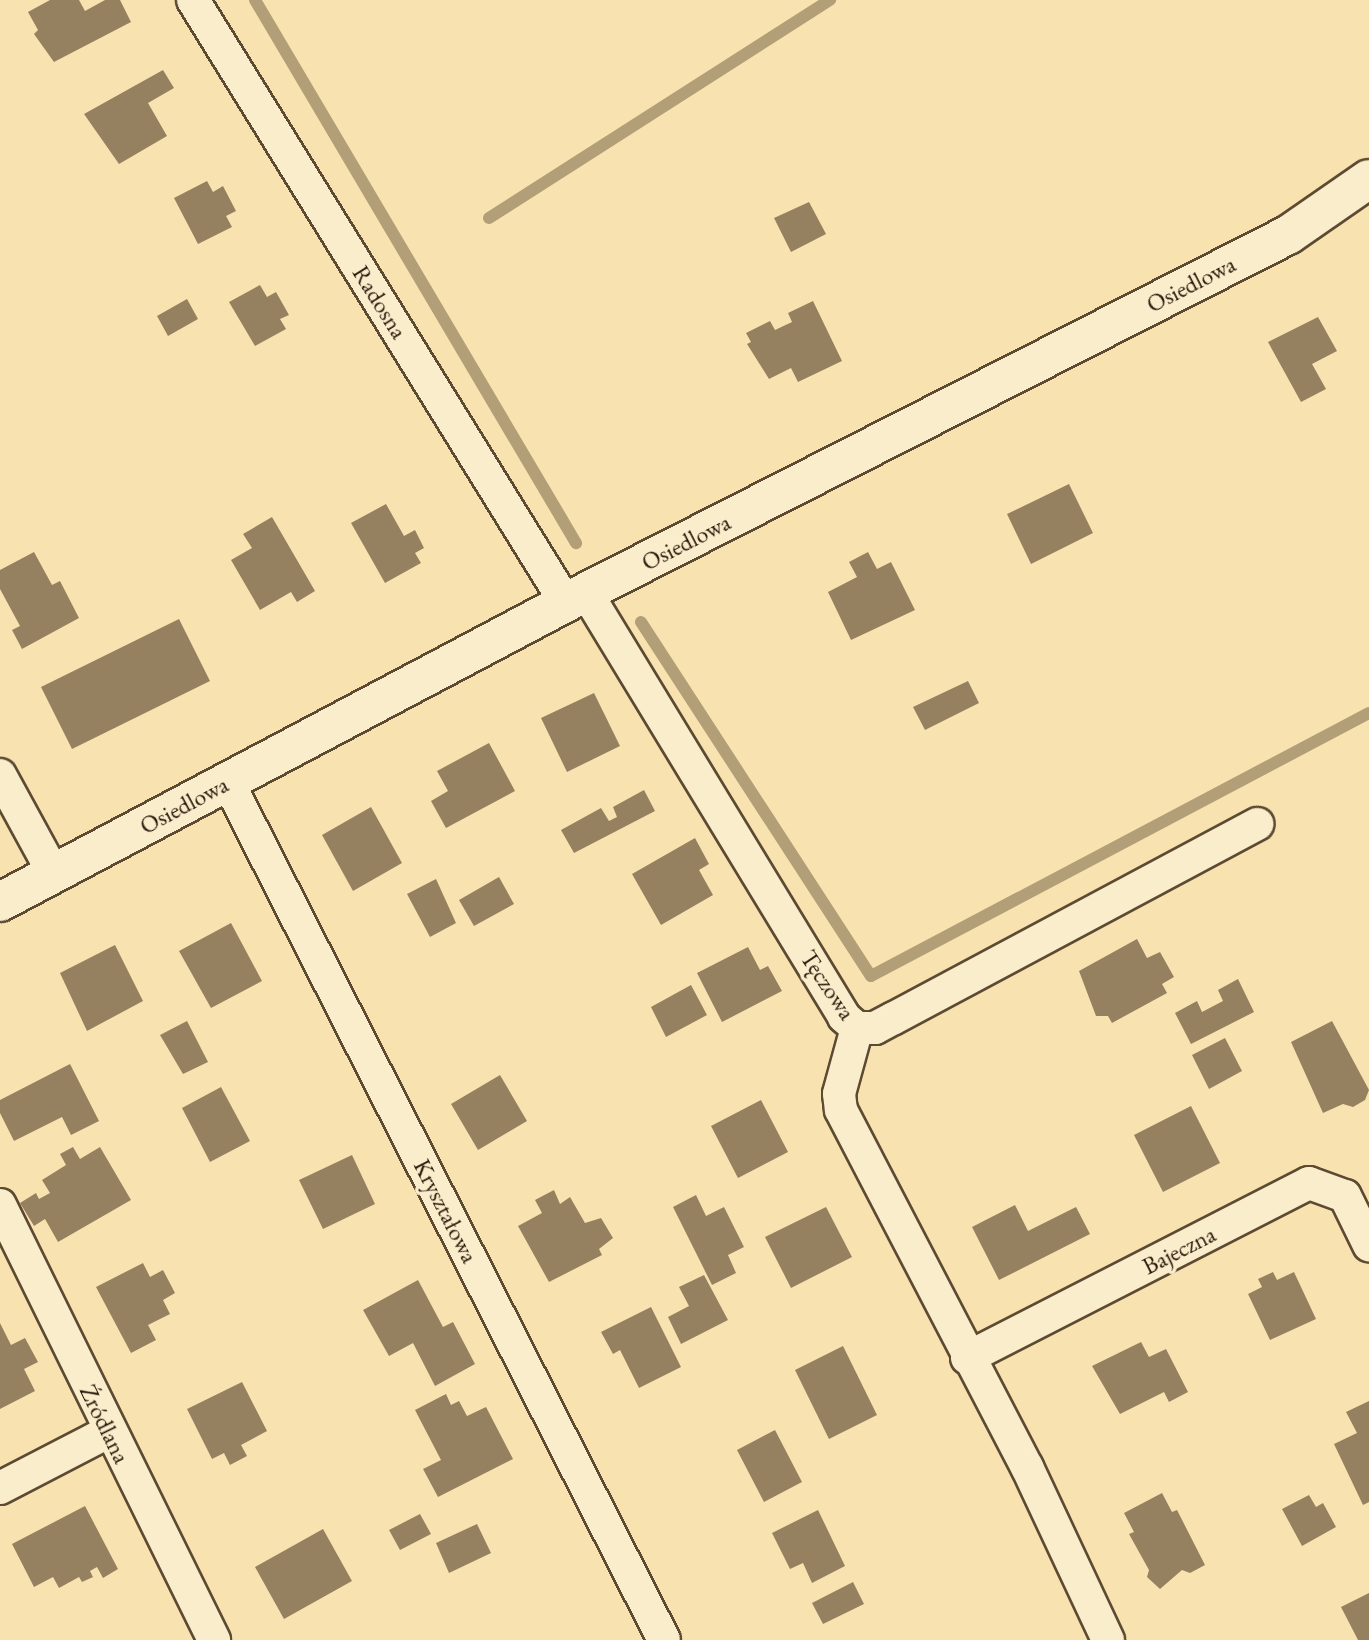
<!DOCTYPE html>
<html>
<head>
<meta charset="utf-8">
<style>
  body { margin:0 }
  #map { position:relative; width:1369px; height:1640px; overflow:hidden; background:#f8e3b0; font-family:"EB Garamond",serif }
  div>[style] { position:absolute }
  .stream>* { height:12px; margin:-6px; padding:0 6px; transform-origin:6px; border-radius:6px; background:#b29e77 }
  .building>* { inset:0; background:#958160 }
  .roads { filter:drop-shadow(2px 0 #5d4a33) drop-shadow(-2px 0 #5d4a33) drop-shadow(0 2px #5d4a33) drop-shadow(0 -2px #5d4a33) }
  .street>* { height:32px; margin:-16px; padding:0 16px; transform-origin:16px; border-radius:16px; background:#faedcc }
  .secondary>* { height:38px; margin:-19px; padding:0 19px; transform-origin:19px; border-radius:19px; background:#faedcc }
  span { translate:-50% -50%; white-space:nowrap; text-align:center; line-height:1.15; -webkit-text-stroke:7px #faedcc; paint-order:stroke }
  .street-label { font-size:24px; color:#291709 }
</style>
</head>
<body>
<div id="map">
  <div class="stream">
    <div style="left:255px;top:0;width:631px;rotate:59.41deg"></div>
    <div style="left:489px;top:218px;width:405px;rotate:-32.6deg"></div>
    <div style="left:641px;top:622px;width:422px;rotate:57deg"></div>
    <div style="left:871px;top:976px;width:563px;rotate:-27.84deg"></div>
  </div>
  <div class="building">
    <div style="clip-path:polygon(50px 0,79px 0,85px 11px,105px 0,120px 0,131px 22px,54px 62px,34px 34px,38px 30px,28px 12px)"></div>
    <div style="clip-path:polygon(163px 70px,174px 88px,148px 103px,167px 136px,119px 164px,84px 114px)"></div>
    <div style="clip-path:polygon(207px 181px,213px 192px,223px 186px,236px 211px,226px 216px,232px 227px,198px 244px,174px 198px)"></div>
    <div style="clip-path:polygon(809px 202px,826px 234px,791px 252px,774px 218px)"></div>
    <div style="clip-path:polygon(260px 285px,267px 297px,276px 292px,289px 315px,280px 319px,286px 329px,255px 346px,229px 302px)"></div>
    <div style="clip-path:polygon(187px 299px,198px 319px,168px 336px,157px 316px)"></div>
    <div style="clip-path:polygon(813px 301px,842px 361px,798px 382px,791px 368px,769px 379px,747px 344px,751px 342px,746px 333px,770px 321px,775px 330px,792px 322px,788px 313px)"></div>
    <div style="clip-path:polygon(1318px 317px,1337px 351px,1312px 364px,1326px 389px,1301px 402px,1268px 342px)"></div>
    <div style="clip-path:polygon(1069px 484px,1093px 533px,1031px 564px,1007px 514px)"></div>
    <div style="clip-path:polygon(386px 504px,404px 536px,415px 530px,424px 548px,415px 553px,421px 563px,385px 583px,351px 523px)"></div>
    <div style="clip-path:polygon(272px 517px,315px 591px,297px 602px,291px 592px,260px 610px,231px 560px,252px 548px,243px 534px)"></div>
    <div style="clip-path:polygon(34px 552px,52px 585px,60px 581px,79px 618px,22px 649px,12px 630px,20px 626px,0 589px,0 570px)"></div>
    <div style="clip-path:polygon(868px 552px,877px 569px,891px 562px,915px 610px,851px 640px,828px 592px,857px 577px,849px 562px)"></div>
    <div style="clip-path:polygon(179px 619px,210px 681px,72px 749px,41px 687px)"></div>
    <div style="clip-path:polygon(968px 681px,979px 703px,925px 730px,913px 707px)"></div>
    <div style="clip-path:polygon(594px 693px,620px 746px,567px 772px,541px 718px)"></div>
    <div style="clip-path:polygon(489px 743px,515px 791px,446px 828px,431px 801px,448px 791px,437px 771px)"></div>
    <div style="clip-path:polygon(644px 790px,655px 811px,574px 853px,561px 830px,601px 808px,609px 821px,617px 817px,613px 807px)"></div>
    <div style="clip-path:polygon(371px 807px,402px 863px,353px 891px,322px 835px)"></div>
    <div style="clip-path:polygon(695px 838px,709px 864px,699px 870px,713px 895px,661px 925px,632px 874px)"></div>
    <div style="clip-path:polygon(499px 877px,514px 904px,474px 926px,459px 900px)"></div>
    <div style="clip-path:polygon(436px 879px,456px 923px,430px 937px,407px 894px)"></div>
    <div style="clip-path:polygon(231px 923px,262px 981px,211px 1008px,179px 951px)"></div>
    <div style="clip-path:polygon(1137px 939px,1147px 958px,1160px 952px,1174px 977px,1162px 984px,1167px 993px,1112px 1023px,1108px 1016px,1096px 1016px,1079px 971px)"></div>
    <div style="clip-path:polygon(115px 945px,143px 1001px,87px 1031px,60px 973px)"></div>
    <div style="clip-path:polygon(748px 947px,760px 970px,768px 966px,782px 991px,722px 1022px,697px 973px)"></div>
    <div style="clip-path:polygon(1238px 979px,1254px 1012px,1191px 1044px,1175px 1013px,1197px 1001px,1202px 1012px,1223px 1001px,1218px 990px)"></div>
    <div style="clip-path:polygon(691px 985px,707px 1015px,666px 1037px,651px 1007px)"></div>
    <div style="clip-path:polygon(187px 1021px,208px 1062px,183px 1074px,160px 1035px)"></div>
    <div style="clip-path:polygon(1332px 1021px,1369px 1090px,1365px 1100px,1353px 1107px,1343px 1104px,1323px 1113px,1291px 1042px)"></div>
    <div style="clip-path:polygon(1225px 1038px,1242px 1071px,1209px 1089px,1192px 1055px)"></div>
    <div style="clip-path:polygon(70px 1064px,99px 1121px,71px 1135px,62px 1117px,14px 1141px,0 1113px,0 1100px)"></div>
    <div style="clip-path:polygon(500px 1075px,527px 1121px,478px 1150px,451px 1104px)"></div>
    <div style="clip-path:polygon(221px 1087px,250px 1141px,210px 1162px,182px 1108px)"></div>
    <div style="clip-path:polygon(761px 1100px,788px 1152px,738px 1178px,711px 1126px)"></div>
    <div style="clip-path:polygon(1191px 1106px,1220px 1163px,1163px 1192px,1134px 1135px)"></div>
    <div style="clip-path:polygon(73px 1147px,80px 1159px,100px 1147px,131px 1200px,58px 1242px,45px 1219px,34px 1226px,20px 1203px,36px 1193px,39px 1199px,50px 1193px,42px 1180px,66px 1165px,60px 1154px)"></div>
    <div style="clip-path:polygon(352px 1155px,375px 1204px,323px 1229px,299px 1180px)"></div>
    <div style="clip-path:polygon(554px 1190px,560px 1204px,570px 1197px,585px 1223px,601px 1218px,613px 1238px,599px 1249px,602px 1255px,549px 1282px,518px 1226px,542px 1213px,535px 1200px)"></div>
    <div style="clip-path:polygon(696px 1195px,706px 1216px,724px 1207px,744px 1247px,728px 1255px,736px 1273px,712px 1285px,673px 1207px)"></div>
    <div style="clip-path:polygon(1015px 1205px,1028px 1231px,1076px 1207px,1090px 1234px,999px 1280px,972px 1227px)"></div>
    <div style="clip-path:polygon(826px 1207px,852px 1257px,791px 1288px,765px 1237px)"></div>
    <div style="clip-path:polygon(143px 1263px,150px 1277px,163px 1270px,175px 1293px,163px 1300px,170px 1314px,148px 1325px,156px 1340px,131px 1353px,96px 1287px)"></div>
    <div style="clip-path:polygon(1273px 1272px,1277px 1280px,1294px 1272px,1316px 1319px,1270px 1340px,1248px 1294px,1262px 1287px,1258px 1279px)"></div>
    <div style="clip-path:polygon(704px 1275px,728px 1320px,681px 1344px,668px 1317px,689px 1306px,679px 1287px)"></div>
    <div style="clip-path:polygon(418px 1280px,443px 1327px,453px 1322px,475px 1364px,435px 1386px,413px 1343px,389px 1356px,363px 1310px)"></div>
    <div style="clip-path:polygon(651px 1307px,681px 1367px,639px 1388px,620px 1350px,613px 1354px,601px 1332px)"></div>
    <div style="clip-path:polygon(0 1323px,11px 1345px,25px 1338px,38px 1362px,24px 1369px,35px 1391px,0 1409px)"></div>
    <div style="clip-path:polygon(1141px 1342px,1149px 1357px,1166px 1349px,1188px 1392px,1169px 1402px,1164px 1392px,1120px 1414px,1092px 1366px)"></div>
    <div style="clip-path:polygon(843px 1346px,877px 1415px,829px 1439px,795px 1370px)"></div>
    <div style="clip-path:polygon(242px 1382px,267px 1431px,241px 1445px,247px 1456px,230px 1465px,224px 1453px,212px 1459px,187px 1409px)"></div>
    <div style="clip-path:polygon(446px 1394px,451px 1405px,459px 1401px,467px 1416px,486px 1407px,513px 1459px,438px 1497px,423px 1469px,441px 1460px,415px 1410px)"></div>
    <div style="clip-path:polygon(1369px 1401px,1369px 1502px,1363px 1505px,1334px 1444px,1357px 1433px,1346px 1412px)"></div>
    <div style="clip-path:polygon(775px 1430px,802px 1482px,764px 1502px,737px 1450px)"></div>
    <div style="clip-path:polygon(1162px 1493px,1172px 1512px,1177px 1510px,1205px 1565px,1190px 1573px,1182px 1570px,1160px 1589px,1147px 1577px,1149px 1570px,1129px 1534px,1134px 1532px,1124px 1513px)"></div>
    <div style="clip-path:polygon(1309px 1495px,1316px 1507px,1323px 1503px,1336px 1527px,1302px 1546px,1282px 1509px)"></div>
    <div style="clip-path:polygon(85px 1506px,118px 1569px,103px 1578px,97px 1567px,90px 1571px,93px 1577px,82px 1582px,79px 1577px,59px 1588px,53px 1577px,34px 1587px,12px 1544px)"></div>
    <div style="clip-path:polygon(818px 1510px,845px 1566px,812px 1583px,803px 1563px,790px 1569px,772px 1533px)"></div>
    <div style="clip-path:polygon(420px 1514px,431px 1534px,400px 1550px,389px 1530px)"></div>
    <div style="clip-path:polygon(477px 1524px,491px 1553px,449px 1573px,436px 1543px)"></div>
    <div style="clip-path:polygon(323px 1529px,352px 1581px,284px 1619px,255px 1567px)"></div>
    <div style="clip-path:polygon(853px 1582px,864px 1604px,823px 1624px,812px 1603px)"></div>
    <div style="clip-path:polygon(1369px 1593px,1369px 1640px,1358px 1640px,1341px 1607px)"></div>
  </div>
  <div class="roads">
    <div class="street">
      <div style="left:193px;top:0;width:709px;rotate:58.26deg"></div>
      <div style="left:586px;top:592px;width:497px;rotate:58.7deg"></div>
      <div style="left:844px;top:1017px;width:17px;rotate:40deg"></div>
      <div style="left:857px;top:1028px;width:18px"></div>
      <div style="left:875px;top:1028px;width:21px;rotate:-28deg"></div>
      <div style="left:894px;top:1018px;width:412px;rotate:-28.1deg"></div>
      <div style="left:0;top:775px;width:113px;rotate:61.4deg"></div>
      <div style="left:228px;top:782px;width:962px;rotate:63.06deg"></div>
      <div style="left:857px;top:1028px;width:68px;rotate:105.3deg"></div>
      <div style="left:839px;top:1094px;width:16px;rotate:83deg"></div>
      <div style="left:841px;top:1110px;width:403px;rotate:62.5deg"></div>
      <div style="left:1027px;top:1467px;width:191px;rotate:64.9deg"></div>
      <div style="left:0;top:1205px;width:485px;rotate:63.8deg"></div>
      <div style="left:967px;top:1358px;width:384px;rotate:-27.1deg"></div>
      <div style="left:1309px;top:1183px;width:38px;rotate:20deg"></div>
      <div style="left:1345px;top:1196px;width:55px;rotate:63.9deg"></div>
      <div style="left:0;top:1488px;width:122px;rotate:-27.4deg"></div>
    </div>
    <div class="secondary">
      <div style="left:0;top:902px;width:663px;rotate:-27.88deg"></div>
      <div style="left:586px;top:592px;width:788px;rotate:-26.96deg"></div>
      <div style="left:1288px;top:235px;width:98px;rotate:-34.7deg"></div>
    </div>
  </div>
  <div class="street-label">
    <span style="left:1191px;top:284px;rotate:-27deg">Osiedlowa</span>
    <span style="left:380px;top:302px;rotate:58deg">Radosna</span>
    <span style="left:686px;top:542px;rotate:-27deg">Osiedlowa</span>
    <span style="left:184px;top:805px;rotate:-28deg">Osiedlowa</span>
    <span style="left:828px;top:985px;rotate:56deg">Tęczowa</span>
    <span style="left:446px;top:1211px;rotate:63deg">Kryształowa</span>
    <span style="left:1179px;top:1250px;rotate:-27deg">Bajeczna</span>
    <span style="left:105px;top:1424px;rotate:64deg">Źródlana</span>
  </div>
</div>
</body>
</html>
